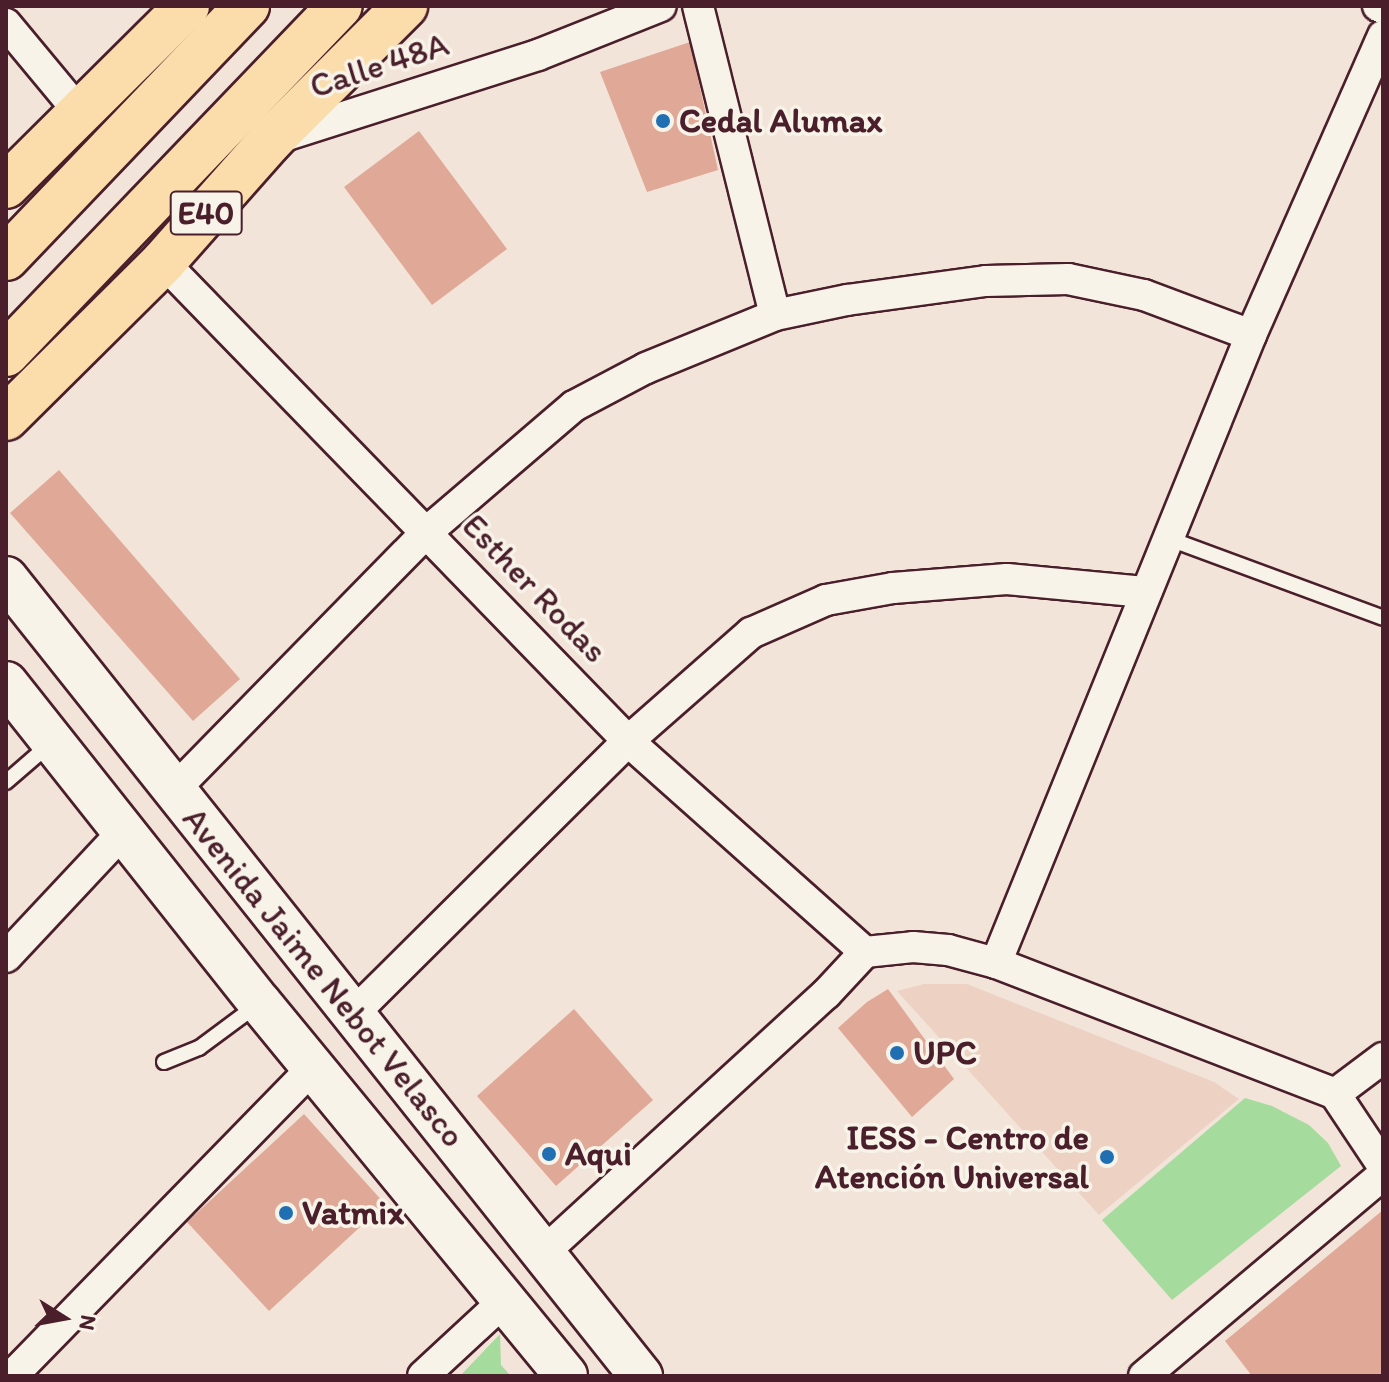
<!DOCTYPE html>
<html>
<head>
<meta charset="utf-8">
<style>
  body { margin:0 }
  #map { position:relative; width:1389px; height:1382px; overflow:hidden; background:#f2e4d8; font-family:Itim,sans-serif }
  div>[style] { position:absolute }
  .built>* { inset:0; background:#edd2c4 }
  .green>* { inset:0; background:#a6db9e }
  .building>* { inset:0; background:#e0a997 }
  .roads { filter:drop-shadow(2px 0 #4a1f2b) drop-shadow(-2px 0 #4a1f2b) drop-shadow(0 2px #4a1f2b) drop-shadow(0 -2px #4a1f2b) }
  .service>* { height:14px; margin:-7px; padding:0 7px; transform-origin:7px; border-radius:7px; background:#f7f3e8 }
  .minor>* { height:30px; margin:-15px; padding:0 15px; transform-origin:15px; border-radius:15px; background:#f7f3e8 }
  .secondary>* { height:42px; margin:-21px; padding:0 21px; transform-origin:21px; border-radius:21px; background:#f7f3e8 }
  .primary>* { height:44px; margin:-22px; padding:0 22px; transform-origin:22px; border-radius:22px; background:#fbddab }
  .trunk>* { height:44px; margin:-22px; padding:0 22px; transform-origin:22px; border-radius:22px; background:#fbddab }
  .dots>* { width:22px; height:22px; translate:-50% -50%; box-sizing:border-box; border:4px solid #f7f3e8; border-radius:50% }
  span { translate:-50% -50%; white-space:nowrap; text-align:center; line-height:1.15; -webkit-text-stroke:7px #f7f3e8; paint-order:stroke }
  .shield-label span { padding:2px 6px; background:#f7f3e8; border:2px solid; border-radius:6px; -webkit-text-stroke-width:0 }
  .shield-label { font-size:32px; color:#4a1f2b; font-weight:700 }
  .street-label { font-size:34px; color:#4a1f2b }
  .poi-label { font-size:34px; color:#4a1f2b; font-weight:700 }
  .left { translate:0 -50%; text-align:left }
  .right { translate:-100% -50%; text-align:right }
  .frame { position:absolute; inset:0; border:8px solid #4a1f2b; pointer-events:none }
  .north { position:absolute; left:24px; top:1278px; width:80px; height:80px; -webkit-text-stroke:6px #f7f3e8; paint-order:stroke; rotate:101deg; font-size:22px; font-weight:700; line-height:32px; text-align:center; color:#4a1f2b }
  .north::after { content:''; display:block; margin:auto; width:28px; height:36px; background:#4a1f2b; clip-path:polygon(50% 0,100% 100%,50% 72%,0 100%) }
</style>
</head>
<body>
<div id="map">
  <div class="built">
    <div style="clip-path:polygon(924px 984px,967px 984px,1214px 1082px,1239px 1099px,1099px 1215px,897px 991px)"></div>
  </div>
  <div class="green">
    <div style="clip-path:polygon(1245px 1098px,1272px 1106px,1309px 1125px,1328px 1143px,1341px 1166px,1172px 1300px,1102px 1220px)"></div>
    <div style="clip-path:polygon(500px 1334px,501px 1365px,511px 1376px,460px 1376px)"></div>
  </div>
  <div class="building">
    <div style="clip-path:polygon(690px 42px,718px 170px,647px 192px,600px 72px)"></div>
    <div style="clip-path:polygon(419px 131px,507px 249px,432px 305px,344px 187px)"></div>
    <div style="clip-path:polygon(59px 470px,240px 679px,193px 721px,10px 513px)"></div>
    <div style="clip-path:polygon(888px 989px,954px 1079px,912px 1117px,838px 1028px,867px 1002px)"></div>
    <div style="clip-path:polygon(574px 1009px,653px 1100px,556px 1186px,477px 1096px)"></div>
    <div style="clip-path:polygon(304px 1114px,385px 1204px,269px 1311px,187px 1222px)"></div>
    <div style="clip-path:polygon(1383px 1210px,1383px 1376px,1252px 1376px,1225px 1341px)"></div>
  </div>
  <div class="roads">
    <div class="service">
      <div style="left:1170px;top:539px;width:227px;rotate:20.3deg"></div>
      <div style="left:6px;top:782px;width:60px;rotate:-40.9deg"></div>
      <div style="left:164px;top:1062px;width:38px;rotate:-22deg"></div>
      <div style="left:199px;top:1048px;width:72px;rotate:-36.6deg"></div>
    </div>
    <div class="minor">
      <div style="left:698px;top:6px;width:318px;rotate:76deg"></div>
      <div style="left:1378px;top:6px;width:5px;rotate:22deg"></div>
      <div style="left:6px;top:24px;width:116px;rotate:50.3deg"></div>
      <div style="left:281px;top:137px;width:270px;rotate:-17.7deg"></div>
      <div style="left:538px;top:55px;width:132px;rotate:-21.7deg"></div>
      <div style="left:163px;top:262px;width:668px;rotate:45.85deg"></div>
      <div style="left:628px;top:741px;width:317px;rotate:41.7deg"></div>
      <div style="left:174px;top:790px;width:363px;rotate:-45.6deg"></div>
      <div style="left:428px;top:531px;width:192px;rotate:-40.6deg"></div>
      <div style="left:574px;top:406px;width:81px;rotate:-27.8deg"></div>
      <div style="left:646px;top:368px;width:139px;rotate:-22.3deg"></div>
      <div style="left:775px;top:315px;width:74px;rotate:-11.8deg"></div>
      <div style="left:847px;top:300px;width:140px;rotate:-7.8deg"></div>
      <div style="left:986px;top:281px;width:82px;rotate:-1.4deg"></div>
      <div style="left:1068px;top:279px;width:78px;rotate:11.9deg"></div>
      <div style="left:1144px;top:295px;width:114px;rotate:20.5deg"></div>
      <div style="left:6px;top:957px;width:171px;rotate:-46.9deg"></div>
      <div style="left:996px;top:963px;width:678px;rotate:-67.9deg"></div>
      <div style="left:1251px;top:335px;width:327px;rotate:-66.2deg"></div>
      <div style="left:353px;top:1014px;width:387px;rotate:-44.8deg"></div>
      <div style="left:628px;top:741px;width:164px;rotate:-41.3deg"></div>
      <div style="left:751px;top:633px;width:82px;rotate:-23.7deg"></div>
      <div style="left:826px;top:600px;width:68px;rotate:-10.2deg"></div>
      <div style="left:893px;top:588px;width:114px;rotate:-4.5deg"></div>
      <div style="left:1007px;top:579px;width:138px;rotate:5.4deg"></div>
      <div style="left:1335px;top:1094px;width:60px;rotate:-36.9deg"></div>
      <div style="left:543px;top:1253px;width:384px;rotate:-42.5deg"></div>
      <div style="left:826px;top:994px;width:57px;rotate:-47.1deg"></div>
      <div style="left:865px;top:952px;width:48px;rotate:-5.9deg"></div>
      <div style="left:913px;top:947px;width:35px;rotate:5deg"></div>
      <div style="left:948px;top:950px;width:50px;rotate:15.2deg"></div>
      <div style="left:996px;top:963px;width:363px;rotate:21.1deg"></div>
      <div style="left:1335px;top:1094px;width:87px;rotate:56.3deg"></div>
      <div style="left:12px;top:1376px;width:432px;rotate:-45.7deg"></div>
      <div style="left:423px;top:1376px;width:110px;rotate:-42.8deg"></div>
      <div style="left:1144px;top:1376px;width:312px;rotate:-40.1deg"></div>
    </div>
    <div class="secondary">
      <div style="left:6px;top:578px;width:1020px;rotate:51.49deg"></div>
      <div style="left:6px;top:683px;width:409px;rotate:51.6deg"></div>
      <div style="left:260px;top:1003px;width:482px;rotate:50.6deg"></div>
    </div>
    <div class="primary">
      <div style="left:6px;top:186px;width:255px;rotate:-44.8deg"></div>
      <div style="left:6px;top:418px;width:221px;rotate:-44.8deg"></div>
      <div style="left:163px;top:262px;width:163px;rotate:-48.5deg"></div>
      <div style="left:271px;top:140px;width:190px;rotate:-45deg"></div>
    </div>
    <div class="trunk">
      <div style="left:6px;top:258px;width:349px;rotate:-46.3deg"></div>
      <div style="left:6px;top:354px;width:482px;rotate:-46.2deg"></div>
    </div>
  </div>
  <div class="dots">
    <div style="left:663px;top:121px;background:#1f6fb2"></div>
    <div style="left:897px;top:1053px;background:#1f6fb2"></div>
    <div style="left:549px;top:1154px;background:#1f6fb2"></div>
    <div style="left:1107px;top:1157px;background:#1f6fb2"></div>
    <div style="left:286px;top:1213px;background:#1f6fb2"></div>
  </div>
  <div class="shield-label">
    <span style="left:206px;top:213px">E40</span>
  </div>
  <div class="street-label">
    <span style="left:379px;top:65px;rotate:-18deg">Calle 48A</span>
    <span style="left:535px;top:588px;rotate:46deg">Esther Rodas</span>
    <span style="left:324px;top:977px;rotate:51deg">Avenida Jaime Nebot Velasco</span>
  </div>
  <div class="poi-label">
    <span class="left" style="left:679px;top:121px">Cedal Alumax</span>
    <span class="left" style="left:913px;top:1053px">UPC</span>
    <span class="right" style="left:1089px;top:1157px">IESS - Centro de<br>Atención Universal</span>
    <span class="left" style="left:565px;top:1154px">Aqui</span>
    <span class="left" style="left:302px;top:1213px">Vatmix</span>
  </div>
  <div class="frame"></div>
  <div class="north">N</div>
</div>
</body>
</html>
